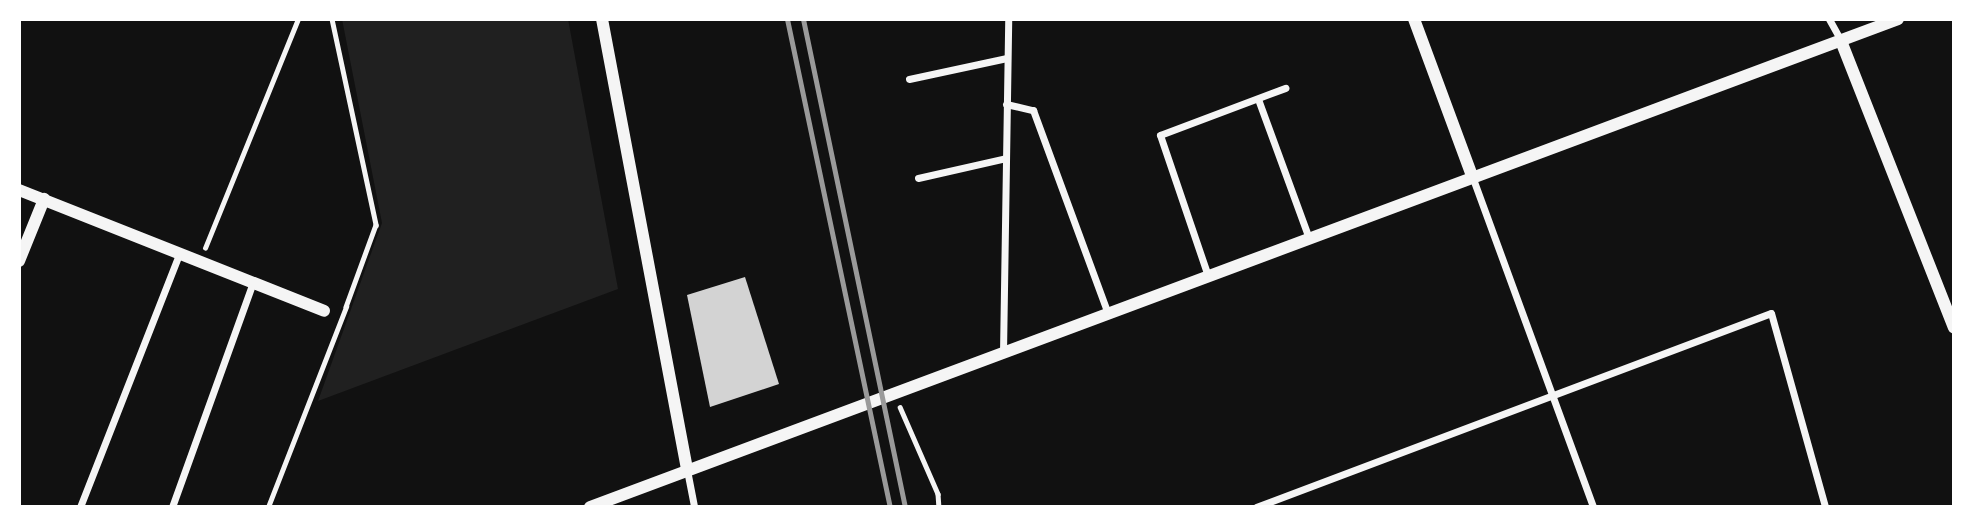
<!DOCTYPE html>
<html>
<head>
<meta charset="utf-8">
<style>
  body { margin:0 }
  #map { position:relative; width:1973px; height:526px; overflow:hidden; background:#111; font-family:Cabin,sans-serif }
  div>[style] { position:absolute }
  .green>* { inset:0; background:#202020 }
  .building>* { inset:0; background:#d3d3d3 }
  .path>* { height:4.5px; margin:-2.25px; padding:0 2.25px; transform-origin:2.25px; border-radius:2.25px; background:#f5f5f5 }
  .minor>* { height:7px; margin:-3.5px; padding:0 3.5px; transform-origin:3.5px; border-radius:3.5px; background:#f5f5f5 }
  .tertiary>* { height:12px; margin:-6px; padding:0 6px; transform-origin:6px; border-radius:6px; background:#f5f5f5 }
  .rail>* { height:5px; margin:-2.5px; padding:0 2.5px; transform-origin:2.5px; border-radius:2.5px; background:#9a9a9a }
  span { translate:-50% -50%; white-space:nowrap; text-align:center; line-height:1.15; -webkit-text-stroke:6px #fff; paint-order:stroke }
  .frame { position:absolute; inset:0; border:21px solid #fff; pointer-events:none }
</style>
</head>
<body>
<div id="map">
  <div class="green">
    <div style="clip-path:polygon(342px 19px,568px 19px,618px 289px,318px 401px,382px 223px)"></div>
  </div>
  <div class="building">
    <div style="clip-path:polygon(745px 277px,779px 384px,710px 407px,687px 295px)"></div>
  </div>
  <div class="path">
    <div style="left:332px;top:19px;width:211px;rotate:77.9deg"></div>
    <div style="left:376px;top:225px;width:87px;rotate:110.1deg"></div>
    <div style="left:205px;top:248px;width:247px;rotate:-67.9deg"></div>
    <div style="left:900px;top:407px;width:95px;rotate:66.4deg"></div>
    <div style="left:938px;top:494px;width:13px;rotate:86deg"></div>
    <div style="left:268px;top:507px;width:215px;rotate:-68.7deg"></div>
  </div>
  <div class="minor">
    <div style="left:1829px;top:19px;width:25px;rotate:61deg"></div>
    <div style="left:909px;top:79px;width:100px;rotate:-12.1deg"></div>
    <div style="left:1258px;top:99px;width:148px;rotate:69.9deg"></div>
    <div style="left:1006px;top:104px;width:28px;rotate:13deg"></div>
    <div style="left:1033px;top:110px;width:217px;rotate:69.8deg"></div>
    <div style="left:1472px;top:176px;width:352px;rotate:69.9deg"></div>
    <div style="left:918px;top:178px;width:90px;rotate:-12.8deg"></div>
    <div style="left:1208px;top:276px;width:149px;rotate:-108.8deg"></div>
    <div style="left:1160px;top:135px;width:134px;rotate:-20.6deg"></div>
    <div style="left:1003px;top:353px;width:334px;rotate:-89.1deg"></div>
    <div style="left:687px;top:470px;width:38px;rotate:79deg"></div>
    <div style="left:80px;top:507px;width:272px;rotate:-68.6deg"></div>
    <div style="left:172px;top:507px;width:239px;rotate:-70.2deg"></div>
    <div style="left:1256px;top:507px;width:550px;rotate:-20.64deg"></div>
    <div style="left:1771px;top:313px;width:201px;rotate:74.4deg"></div>
  </div>
  <div class="tertiary">
    <div style="left:602px;top:19px;width:458px;rotate:79.3deg"></div>
    <div style="left:1414px;top:19px;width:167px;rotate:69.7deg"></div>
    <div style="left:1841px;top:41px;width:308px;rotate:68.5deg"></div>
    <div style="left:19px;top:190px;width:328px;rotate:21.6deg"></div>
    <div style="left:19px;top:261px;width:67px;rotate:-68deg"></div>
    <div style="left:590px;top:507px;width:1396px;rotate:-20.46deg"></div>
  </div>
  <div class="rail">
    <div style="left:787px;top:19px;width:499px;rotate:78.1deg"></div>
    <div style="left:803px;top:19px;width:499px;rotate:78.2deg"></div>
  </div>
  <div class="frame"></div>
</div>
</body>
</html>
